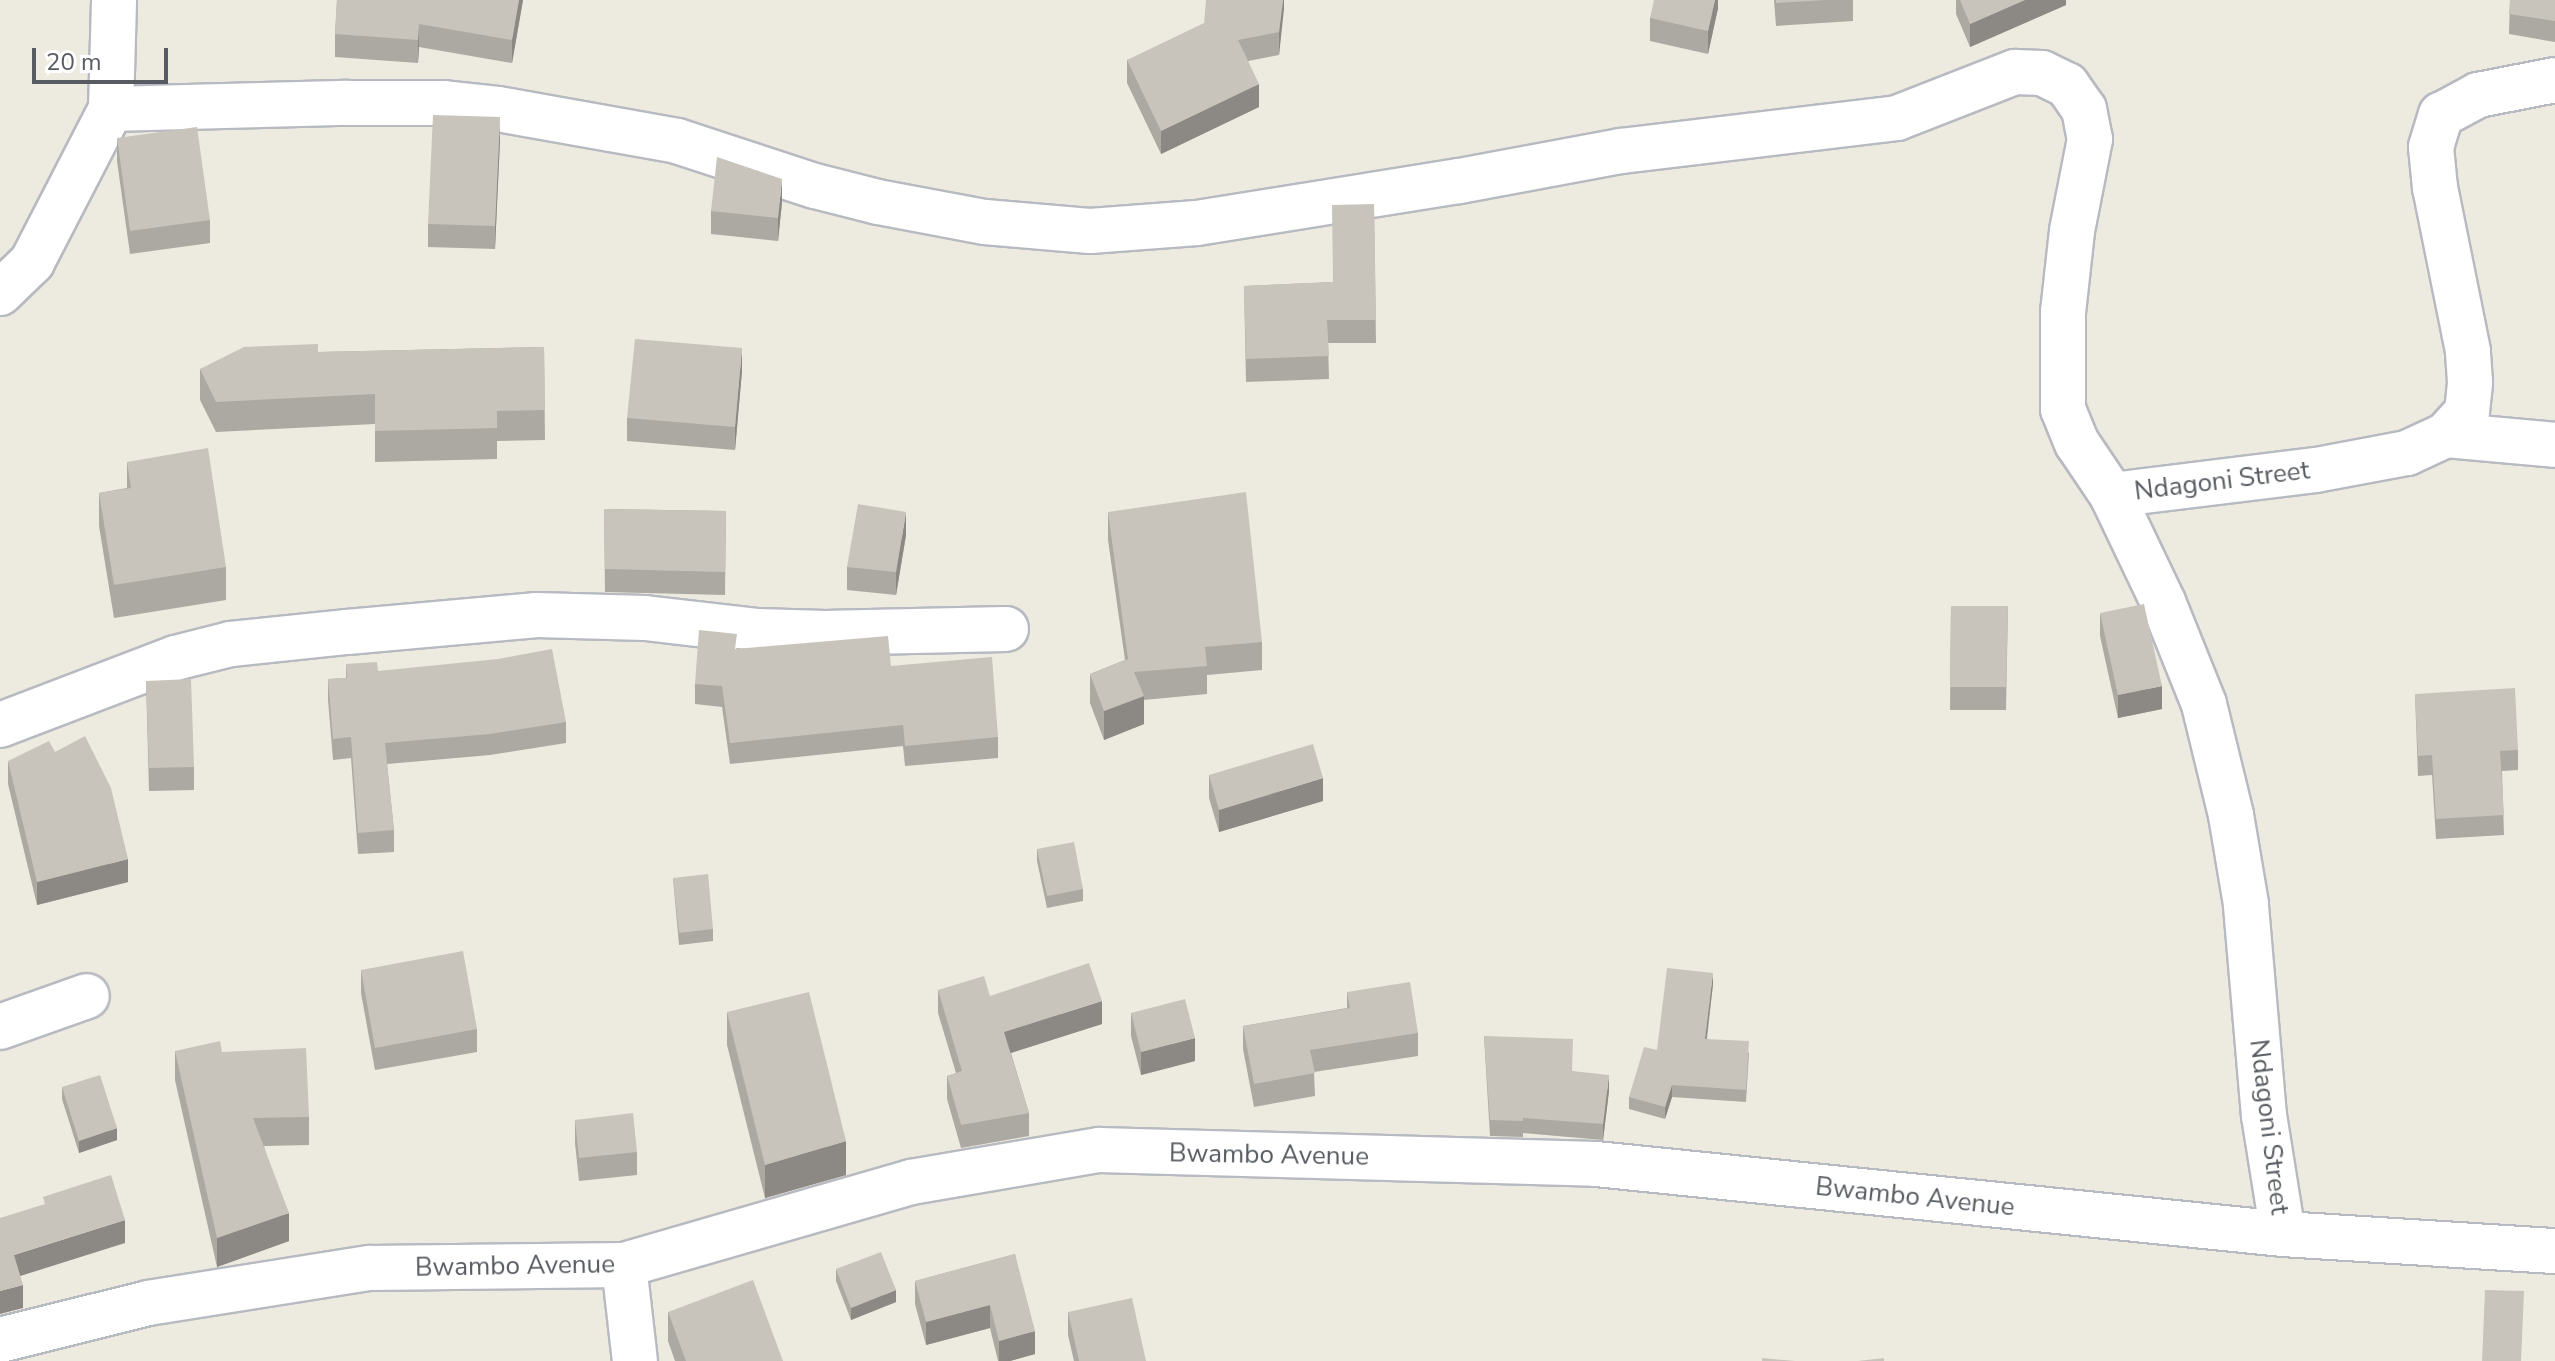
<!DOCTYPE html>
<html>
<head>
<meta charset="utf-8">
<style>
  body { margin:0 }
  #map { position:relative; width:2555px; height:1361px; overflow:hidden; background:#edeadf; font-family:"Nunito Sans",sans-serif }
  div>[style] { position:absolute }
  .roads { filter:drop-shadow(2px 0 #b7bac0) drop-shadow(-2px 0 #b7bac0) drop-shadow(0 2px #b7bac0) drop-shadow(0 -2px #b7bac0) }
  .street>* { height:44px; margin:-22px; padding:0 22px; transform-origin:22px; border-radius:22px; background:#fff }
  .wall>* { inset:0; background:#aca9a2 }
  .shaded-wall>* { inset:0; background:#8c8984 }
  .building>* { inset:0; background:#c8c4bc }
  span { translate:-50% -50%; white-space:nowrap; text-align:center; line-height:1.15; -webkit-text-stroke:8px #fff; paint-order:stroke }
  .street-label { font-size:26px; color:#585c62 }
  .scale { position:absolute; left:32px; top:48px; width:136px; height:36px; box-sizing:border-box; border:4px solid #585c62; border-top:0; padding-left:10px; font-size:24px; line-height:28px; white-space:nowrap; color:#585c62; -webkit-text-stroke:6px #fff; paint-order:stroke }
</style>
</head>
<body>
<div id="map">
  <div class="roads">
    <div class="street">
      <div style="left:111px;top:109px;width:236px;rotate:-1.5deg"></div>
      <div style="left:347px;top:103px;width:97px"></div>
      <div style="left:444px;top:103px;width:54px;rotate:6.3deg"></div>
      <div style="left:498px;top:109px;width:182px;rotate:10.1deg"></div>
      <div style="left:677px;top:141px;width:145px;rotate:18.1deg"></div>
      <div style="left:815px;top:186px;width:65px;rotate:14.3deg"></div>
      <div style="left:878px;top:202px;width:109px;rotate:10.6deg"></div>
      <div style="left:985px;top:222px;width:105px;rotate:4.9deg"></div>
      <div style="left:1090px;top:231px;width:107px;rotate:-4.3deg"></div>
      <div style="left:1197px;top:223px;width:265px;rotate:-9.1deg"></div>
      <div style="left:1459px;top:181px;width:165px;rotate:-10.5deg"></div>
      <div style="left:1621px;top:151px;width:278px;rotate:-6.8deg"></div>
      <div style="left:1897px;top:118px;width:127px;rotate:-21.3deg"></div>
      <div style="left:2015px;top:72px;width:27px;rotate:2deg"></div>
      <div style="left:2042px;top:73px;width:28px;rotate:26deg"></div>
      <div style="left:2067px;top:85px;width:29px;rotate:55deg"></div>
      <div style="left:2084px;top:109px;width:31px;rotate:79deg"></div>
      <div style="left:2090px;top:139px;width:94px;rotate:101.1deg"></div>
      <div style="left:2072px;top:231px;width:81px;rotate:96.3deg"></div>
      <div style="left:2063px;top:312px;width:97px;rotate:90deg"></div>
      <div style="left:2063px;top:409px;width:37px;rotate:68deg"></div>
      <div style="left:2077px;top:443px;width:63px;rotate:56.1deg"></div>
      <div style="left:0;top:293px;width:45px;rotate:-44.1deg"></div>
      <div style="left:32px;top:262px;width:172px;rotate:-62.7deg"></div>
      <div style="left:111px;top:109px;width:109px;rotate:-88.4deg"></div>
      <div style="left:2446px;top:435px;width:109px;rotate:5.2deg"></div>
      <div style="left:0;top:725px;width:187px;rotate:-20.9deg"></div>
      <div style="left:175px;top:658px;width:58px;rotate:-14deg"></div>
      <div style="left:231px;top:644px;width:117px;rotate:-5.9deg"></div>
      <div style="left:347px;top:632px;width:191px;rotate:-5.1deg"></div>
      <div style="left:537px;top:615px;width:108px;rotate:1.6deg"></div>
      <div style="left:645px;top:618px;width:114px;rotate:6.6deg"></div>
      <div style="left:758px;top:631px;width:67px;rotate:1.7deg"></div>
      <div style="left:825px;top:633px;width:181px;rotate:-1.3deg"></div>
      <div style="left:0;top:1027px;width:92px;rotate:-19.6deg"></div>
      <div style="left:2283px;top:1234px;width:120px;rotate:-99.1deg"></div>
      <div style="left:2264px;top:1116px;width:213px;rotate:-94.9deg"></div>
      <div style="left:2246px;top:904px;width:90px;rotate:-99.6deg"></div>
      <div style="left:2231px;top:815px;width:114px;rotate:-103.7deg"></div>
      <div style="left:2204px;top:704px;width:110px;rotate:-111.9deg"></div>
      <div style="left:2163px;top:602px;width:119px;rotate:-115.5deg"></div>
      <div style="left:2112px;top:495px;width:206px;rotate:-7deg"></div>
      <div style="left:2316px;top:470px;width:93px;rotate:-10.6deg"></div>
      <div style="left:2407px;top:453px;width:43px;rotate:-24.8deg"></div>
      <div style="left:2446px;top:435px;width:31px;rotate:-48deg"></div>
      <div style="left:2467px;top:412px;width:30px;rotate:-84deg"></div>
      <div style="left:2470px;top:382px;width:31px;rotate:-94deg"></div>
      <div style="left:2468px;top:351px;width:166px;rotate:-101.4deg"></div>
      <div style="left:2435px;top:188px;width:41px;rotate:-95.6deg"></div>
      <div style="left:2431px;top:147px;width:34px;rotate:-73deg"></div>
      <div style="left:2441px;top:115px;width:42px;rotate:-28.4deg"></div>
      <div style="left:2478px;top:95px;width:78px;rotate:-11deg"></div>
      <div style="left:624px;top:1265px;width:97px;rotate:83.5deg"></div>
      <div style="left:0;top:1340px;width:153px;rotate:-14deg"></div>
      <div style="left:148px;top:1303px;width:225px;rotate:-9deg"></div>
      <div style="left:370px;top:1268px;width:254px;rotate:-0.7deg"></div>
      <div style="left:624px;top:1265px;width:299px;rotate:-16.1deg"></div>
      <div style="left:911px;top:1182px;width:191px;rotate:-9.7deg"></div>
      <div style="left:1099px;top:1150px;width:497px;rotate:1.6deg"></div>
      <div style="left:1596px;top:1164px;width:691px;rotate:5.82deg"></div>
      <div style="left:2283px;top:1234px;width:273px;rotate:3.6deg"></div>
    </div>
  </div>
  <div class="wall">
    <div style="clip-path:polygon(337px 0,523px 0,512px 63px,419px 47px,418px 63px,335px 57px,335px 34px)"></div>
    <div style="clip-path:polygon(1284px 0,1279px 55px,1248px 61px,1259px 107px,1161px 154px,1127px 83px,1127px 60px)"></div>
    <div style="clip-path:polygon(1718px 0,1718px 8px,1708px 54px,1650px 41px,1650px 18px)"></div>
    <div style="clip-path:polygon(1774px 0,1853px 0,1853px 21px,1776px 26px)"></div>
    <div style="clip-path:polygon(1956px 0,2066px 0,2066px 5px,1970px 47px,1956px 14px)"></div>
    <div style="clip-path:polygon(2510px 0,2555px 0,2555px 42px,2509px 34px)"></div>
    <div style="clip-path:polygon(117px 138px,210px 220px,210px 243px,130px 254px,117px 161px)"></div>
    <div style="clip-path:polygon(500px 140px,495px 249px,428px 247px,428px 224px)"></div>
    <div style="clip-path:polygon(782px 202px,778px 241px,711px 234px,711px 211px)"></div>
    <div style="clip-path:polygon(1374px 204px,1376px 343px,1328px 343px,1329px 379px,1246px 382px,1244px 286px,1333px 282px)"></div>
    <div style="clip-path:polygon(544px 347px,545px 440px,497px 441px,497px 459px,375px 462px,375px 424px,216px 432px,200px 400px,200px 369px,318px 352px)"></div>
    <div style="clip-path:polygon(742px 371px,735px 450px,627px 441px,627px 418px)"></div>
    <div style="clip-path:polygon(127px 462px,226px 567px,226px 600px,114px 618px,99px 526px,99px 493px,127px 488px)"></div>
    <div style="clip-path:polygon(604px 509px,726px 511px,725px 595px,605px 592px)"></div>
    <div style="clip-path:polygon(1108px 512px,1262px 642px,1262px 670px,1207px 675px,1207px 694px,1144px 700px,1144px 724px,1104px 740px,1090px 703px,1090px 674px,1125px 660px,1108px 540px)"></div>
    <div style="clip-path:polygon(906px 535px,896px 595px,847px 590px,847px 567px)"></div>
    <div style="clip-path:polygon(1951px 606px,2008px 606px,2006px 710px,1950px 710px)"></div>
    <div style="clip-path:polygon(2100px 613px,2162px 709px,2118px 718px,2100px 636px)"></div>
    <div style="clip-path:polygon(737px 648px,891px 666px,998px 737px,998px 758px,905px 766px,903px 746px,730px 764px,722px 707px,695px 704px,695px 684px)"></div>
    <div style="clip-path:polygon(346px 664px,378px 671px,566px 722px,566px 743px,490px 755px,387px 764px,394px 830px,394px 852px,358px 854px,351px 758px,333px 760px,328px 700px,328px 679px,346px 678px)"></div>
    <div style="clip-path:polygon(146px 681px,194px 767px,194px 790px,149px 791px)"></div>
    <div style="clip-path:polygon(2415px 694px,2518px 750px,2518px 770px,2502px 771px,2504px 835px,2436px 839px,2432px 775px,2418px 776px)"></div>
    <div style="clip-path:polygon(8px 761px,128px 882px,37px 905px,8px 784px)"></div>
    <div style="clip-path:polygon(1209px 775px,1323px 801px,1219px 832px,1209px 798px)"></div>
    <div style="clip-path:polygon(1037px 849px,1083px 889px,1083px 901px,1047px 908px,1037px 861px)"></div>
    <div style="clip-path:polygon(673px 878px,713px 929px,713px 941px,679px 945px)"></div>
    <div style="clip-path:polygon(361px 970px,477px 1029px,477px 1052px,375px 1070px,361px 993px)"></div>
    <div style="clip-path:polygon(1713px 984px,1707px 1039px,1749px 1053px,1746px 1102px,1672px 1097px,1665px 1119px,1629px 1109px,1629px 1097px,1657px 1050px)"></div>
    <div style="clip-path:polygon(938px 990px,990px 996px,1102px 1024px,1011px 1053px,1029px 1113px,1029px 1136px,961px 1148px,947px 1099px,947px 1076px,956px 1073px,938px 1013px)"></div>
    <div style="clip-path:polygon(1347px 992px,1418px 1033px,1418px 1056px,1314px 1072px,1315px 1096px,1254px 1107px,1243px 1049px,1243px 1026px,1347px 1008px)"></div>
    <div style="clip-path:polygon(727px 1012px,846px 1175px,765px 1198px,727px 1045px)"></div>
    <div style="clip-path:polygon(1131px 1013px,1195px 1061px,1141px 1075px,1131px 1036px)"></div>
    <div style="clip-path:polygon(1484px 1036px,1573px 1071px,1609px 1091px,1603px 1140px,1523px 1133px,1523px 1137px,1490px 1136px)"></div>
    <div style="clip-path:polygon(175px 1051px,222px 1052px,309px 1117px,309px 1145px,264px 1146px,289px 1241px,217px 1267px,175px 1080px)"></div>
    <div style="clip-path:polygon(62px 1087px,117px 1140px,79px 1153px,62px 1099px)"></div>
    <div style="clip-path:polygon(575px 1120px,637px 1152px,637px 1175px,579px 1181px,575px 1143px)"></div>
    <div style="clip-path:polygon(1015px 1254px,1035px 1354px,1010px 1361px,998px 1361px,990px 1328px,926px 1345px,915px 1304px,915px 1281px)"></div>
    <div style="clip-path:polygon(836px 1269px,896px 1302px,851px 1320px,836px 1281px)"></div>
    <div style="clip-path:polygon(668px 1312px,783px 1361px,675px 1361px,668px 1341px)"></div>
    <div style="clip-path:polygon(1068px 1312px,1146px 1361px,1074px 1361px,1068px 1335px)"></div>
  </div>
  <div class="shaded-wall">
    <div style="clip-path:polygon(519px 0,523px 0,512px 63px,512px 40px)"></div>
    <div style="clip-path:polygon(1283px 0,1284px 0,1284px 9px,1279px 55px,1279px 32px)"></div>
    <div style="clip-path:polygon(1715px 0,1718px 0,1718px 8px,1708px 54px,1708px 31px)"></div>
    <div style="clip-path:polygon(2025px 0,2066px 0,2066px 5px,1970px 47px,1970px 24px)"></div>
    <div style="clip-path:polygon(419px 24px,419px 47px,418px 63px,418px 40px)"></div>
    <div style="clip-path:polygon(1259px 84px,1259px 107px,1161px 154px,1161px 131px)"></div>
    <div style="clip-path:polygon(500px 117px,500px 140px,495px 249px,495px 226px)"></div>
    <div style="clip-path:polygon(782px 179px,782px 202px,778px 241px,778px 218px)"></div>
    <div style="clip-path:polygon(742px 348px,742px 371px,735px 450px,735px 427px)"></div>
    <div style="clip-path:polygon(906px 512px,906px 535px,896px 595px,896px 572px)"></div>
    <div style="clip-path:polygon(2162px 686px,2162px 709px,2118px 718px,2118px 695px)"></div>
    <div style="clip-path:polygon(1144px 696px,1144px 724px,1104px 740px,1104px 711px)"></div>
    <div style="clip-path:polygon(1323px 778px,1323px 801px,1219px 832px,1219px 810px)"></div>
    <div style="clip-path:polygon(128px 859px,128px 882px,37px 905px,37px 882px)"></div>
    <div style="clip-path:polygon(1713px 973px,1713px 984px,1705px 1051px,1705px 1039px)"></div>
    <div style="clip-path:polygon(1102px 1001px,1102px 1024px,1004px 1055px,1004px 1032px)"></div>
    <div style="clip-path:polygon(1195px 1038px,1195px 1061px,1141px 1075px,1141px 1052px)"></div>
    <div style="clip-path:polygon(1609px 1075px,1609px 1091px,1603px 1140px,1603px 1124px)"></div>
    <div style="clip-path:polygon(1672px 1085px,1672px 1097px,1665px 1119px,1665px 1107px)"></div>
    <div style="clip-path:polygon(117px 1128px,117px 1140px,79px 1153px,79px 1141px)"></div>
    <div style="clip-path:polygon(846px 1141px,846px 1175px,765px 1198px,765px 1165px)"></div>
    <div style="clip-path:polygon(289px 1213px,289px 1241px,217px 1267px,217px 1238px)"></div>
    <div style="clip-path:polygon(125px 1220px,125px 1243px,14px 1278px,14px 1255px)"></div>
    <div style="clip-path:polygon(23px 1285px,23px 1308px,0 1314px,0 1291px)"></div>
    <div style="clip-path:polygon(896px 1290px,896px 1302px,851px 1320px,851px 1308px)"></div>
    <div style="clip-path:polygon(990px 1305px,990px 1328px,926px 1345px,926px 1322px)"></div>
    <div style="clip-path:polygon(1035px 1331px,1035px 1354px,1010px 1361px,999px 1361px,999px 1341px)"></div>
  </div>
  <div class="building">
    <div style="clip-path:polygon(337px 0,519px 0,512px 40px,419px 24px,418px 40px,335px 34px)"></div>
    <div style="clip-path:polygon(1206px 0,1283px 0,1279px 32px,1238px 40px,1259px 84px,1161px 131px,1127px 60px,1204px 23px)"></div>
    <div style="clip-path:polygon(1654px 0,1715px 0,1708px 31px,1650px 18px)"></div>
    <div style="clip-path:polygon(1776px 0,1826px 0,1776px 3px)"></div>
    <div style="clip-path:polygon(1960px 0,2025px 0,1970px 24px)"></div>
    <div style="clip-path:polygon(2510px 0,2555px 0,2555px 21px,2509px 14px)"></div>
    <div style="clip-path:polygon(433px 115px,500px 117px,495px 226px,428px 224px)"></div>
    <div style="clip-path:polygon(197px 127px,210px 220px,130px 231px,117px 138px)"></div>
    <div style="clip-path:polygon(717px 157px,782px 179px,778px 218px,711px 211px)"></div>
    <div style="clip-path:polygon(1374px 204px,1376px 320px,1327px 320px,1329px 356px,1246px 359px,1244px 286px,1333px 282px,1332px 205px)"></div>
    <div style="clip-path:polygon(635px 339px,742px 348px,735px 427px,627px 418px)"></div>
    <div style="clip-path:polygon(318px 344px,318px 352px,544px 347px,545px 410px,497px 411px,497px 428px,375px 431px,375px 394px,216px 402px,200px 369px,244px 347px)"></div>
    <div style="clip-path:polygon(208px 448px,226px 567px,114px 585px,99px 493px,131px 488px,127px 462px)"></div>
    <div style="clip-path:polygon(1246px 492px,1262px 642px,1205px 647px,1207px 666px,1134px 672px,1144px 696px,1104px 711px,1090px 674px,1128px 659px,1108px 512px)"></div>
    <div style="clip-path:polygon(858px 504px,906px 512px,896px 572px,847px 567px)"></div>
    <div style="clip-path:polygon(604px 509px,726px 511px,725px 572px,605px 569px)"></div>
    <div style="clip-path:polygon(2144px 604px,2162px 686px,2118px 695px,2100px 613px)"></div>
    <div style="clip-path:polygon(1951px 606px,2008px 606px,2006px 687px,1950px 687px)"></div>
    <div style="clip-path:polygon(699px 630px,737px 634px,735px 649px,888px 636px,891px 666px,992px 657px,998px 737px,905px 746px,903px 725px,730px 743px,722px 686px,695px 684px)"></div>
    <div style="clip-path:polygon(552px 649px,566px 722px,490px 734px,385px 743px,394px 830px,358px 833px,351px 737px,333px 739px,328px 679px,347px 678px,346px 664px,377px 662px,378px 671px,498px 659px)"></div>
    <div style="clip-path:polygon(191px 679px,194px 767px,149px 768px,146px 681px)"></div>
    <div style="clip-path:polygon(2515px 688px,2518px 750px,2500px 751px,2504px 815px,2436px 819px,2432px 755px,2418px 756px,2415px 694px)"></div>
    <div style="clip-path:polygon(85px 736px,111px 788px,128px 859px,37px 882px,8px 761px,49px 741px,55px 752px)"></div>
    <div style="clip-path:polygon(1313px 744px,1323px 778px,1219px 810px,1209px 775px)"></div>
    <div style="clip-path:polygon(1074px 842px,1083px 889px,1047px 896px,1037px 849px)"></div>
    <div style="clip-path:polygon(708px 874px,713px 929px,679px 933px,673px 878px)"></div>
    <div style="clip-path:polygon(463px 951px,477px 1029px,375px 1048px,361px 970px)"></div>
    <div style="clip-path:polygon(1089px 963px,1102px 1001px,1004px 1032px,1029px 1113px,961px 1125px,947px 1076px,962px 1071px,938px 990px,984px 976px,990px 996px)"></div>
    <div style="clip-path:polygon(1667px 968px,1713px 973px,1705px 1039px,1749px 1041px,1746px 1090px,1672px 1085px,1665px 1107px,1629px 1097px,1644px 1047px,1657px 1050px)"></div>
    <div style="clip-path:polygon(1410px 982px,1418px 1033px,1310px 1050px,1315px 1073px,1254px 1084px,1243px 1026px,1350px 1008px,1347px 992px)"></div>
    <div style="clip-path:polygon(809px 992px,846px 1141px,765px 1165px,727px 1012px)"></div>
    <div style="clip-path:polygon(1185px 999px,1195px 1038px,1141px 1052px,1131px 1013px)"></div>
    <div style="clip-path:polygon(1484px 1036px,1573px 1039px,1572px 1071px,1609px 1075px,1603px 1124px,1523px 1118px,1523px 1121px,1490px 1120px)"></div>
    <div style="clip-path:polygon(220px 1041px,222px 1052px,306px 1048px,309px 1117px,253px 1118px,289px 1213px,217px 1238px,175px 1051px)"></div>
    <div style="clip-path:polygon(100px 1075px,117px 1128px,79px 1141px,62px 1087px)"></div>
    <div style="clip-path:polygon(633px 1113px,637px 1152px,579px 1158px,575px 1120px)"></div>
    <div style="clip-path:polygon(111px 1175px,125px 1220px,14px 1255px,23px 1285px,0 1291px,0 1218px,45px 1204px,43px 1197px)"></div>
    <div style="clip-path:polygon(881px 1252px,896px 1290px,851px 1308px,836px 1269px)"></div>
    <div style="clip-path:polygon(1015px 1254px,1035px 1331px,999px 1341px,990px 1305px,926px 1322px,915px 1281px)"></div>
    <div style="clip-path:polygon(753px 1280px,783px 1361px,686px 1361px,668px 1312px)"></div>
    <div style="clip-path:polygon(2485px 1290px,2524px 1291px,2521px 1361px,2482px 1361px)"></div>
    <div style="clip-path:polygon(1132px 1298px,1146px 1361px,1079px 1361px,1068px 1312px)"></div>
    <div style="clip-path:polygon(1762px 1358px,1795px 1361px,1762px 1361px)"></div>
    <div style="clip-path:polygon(1884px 1358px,1884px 1361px,1858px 1361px)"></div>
  </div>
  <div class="street-label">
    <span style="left:2222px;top:481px;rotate:-7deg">Ndagoni Street</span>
    <span style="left:2269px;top:1127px;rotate:83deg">Ndagoni Street</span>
    <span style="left:1269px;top:1155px;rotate:1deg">Bwambo Avenue</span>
    <span style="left:1915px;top:1197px;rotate:6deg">Bwambo Avenue</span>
    <span style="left:515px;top:1266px;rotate:-1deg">Bwambo Avenue</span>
  </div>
  <div class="scale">20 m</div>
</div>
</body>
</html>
